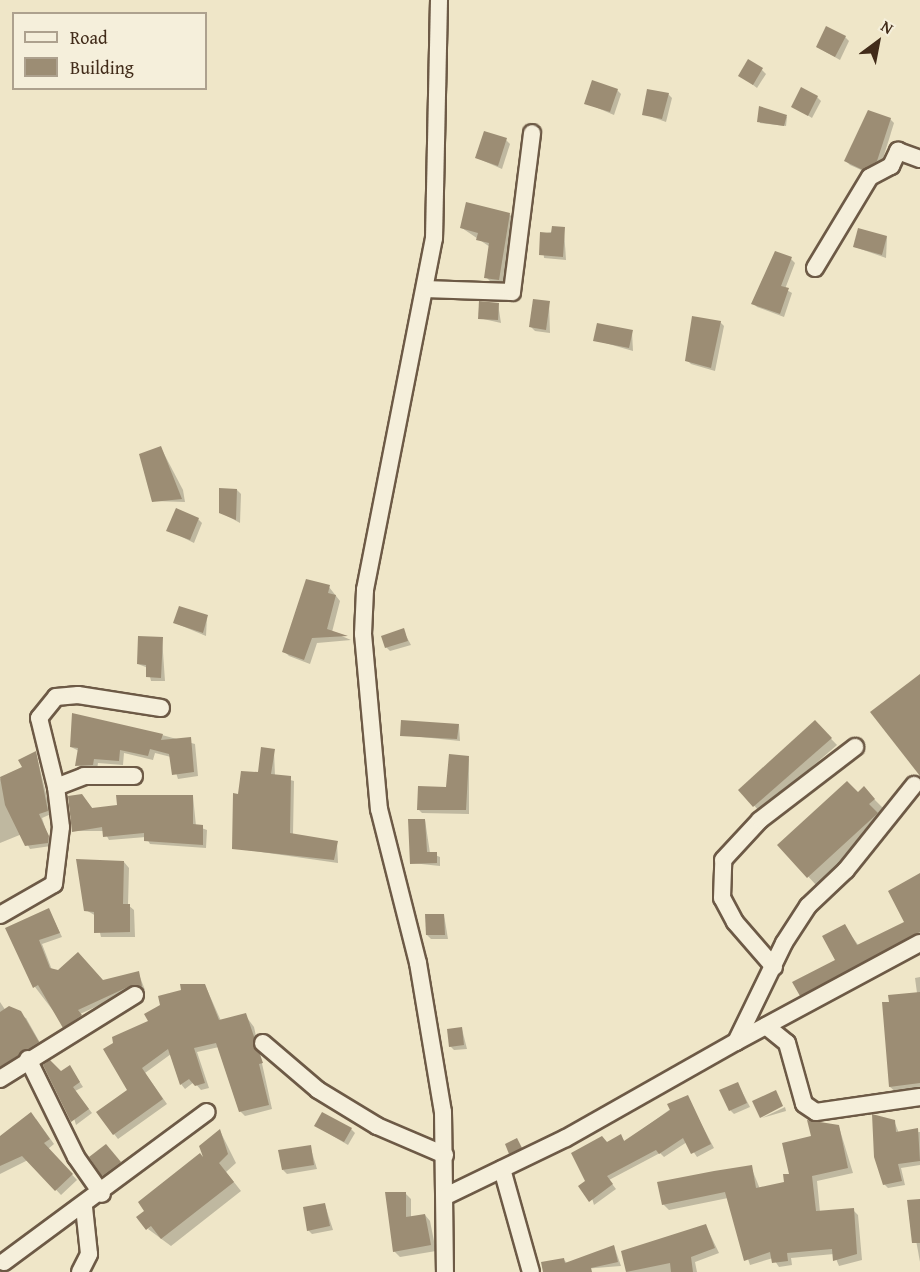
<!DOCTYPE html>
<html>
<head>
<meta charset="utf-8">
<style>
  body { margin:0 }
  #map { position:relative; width:920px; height:1272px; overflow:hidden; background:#efe6c8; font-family:"Gentium Book Plus",serif }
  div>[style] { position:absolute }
  .shadow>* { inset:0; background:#0003 }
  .building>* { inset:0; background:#9c8d74 }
  .roads { filter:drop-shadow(2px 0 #6d5a46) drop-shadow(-2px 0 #6d5a46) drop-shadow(0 2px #6d5a46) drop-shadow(0 -2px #6d5a46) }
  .street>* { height:16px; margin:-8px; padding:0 8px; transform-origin:8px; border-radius:8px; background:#f5efdb }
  span { translate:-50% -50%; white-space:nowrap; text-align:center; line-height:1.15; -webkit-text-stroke:6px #f5efdb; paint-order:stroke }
  .legend { position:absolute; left:12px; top:12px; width:195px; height:78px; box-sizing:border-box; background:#f5efdb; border:2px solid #ada18e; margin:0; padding:8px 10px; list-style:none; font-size:18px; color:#422c1a }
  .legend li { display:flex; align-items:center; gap:12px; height:30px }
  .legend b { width:30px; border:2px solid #ada18e }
  .north { position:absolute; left:848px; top:12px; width:60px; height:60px; -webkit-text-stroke:4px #f5efdb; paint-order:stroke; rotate:32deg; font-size:16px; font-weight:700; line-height:24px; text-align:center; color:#422c1a }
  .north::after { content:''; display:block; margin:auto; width:21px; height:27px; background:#422c1a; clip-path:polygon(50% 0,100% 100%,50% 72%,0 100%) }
</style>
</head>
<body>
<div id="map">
  <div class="shadow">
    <div style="clip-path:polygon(845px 37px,849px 41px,840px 60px,817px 47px)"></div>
    <div style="clip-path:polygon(762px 70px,766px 74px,757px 88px,740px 75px)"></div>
    <div style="clip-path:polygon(617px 90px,621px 94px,614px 115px,586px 103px)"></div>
    <div style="clip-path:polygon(668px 94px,672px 98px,666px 122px,644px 114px)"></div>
    <div style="clip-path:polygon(817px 97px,821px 101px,812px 118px,793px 106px)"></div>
    <div style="clip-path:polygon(760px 108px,787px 117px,786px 126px,760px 123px)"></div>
    <div style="clip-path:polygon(890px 119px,894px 123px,881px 165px,868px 173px,850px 165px,846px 161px)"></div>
    <div style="clip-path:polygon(506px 140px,510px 144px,502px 169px,477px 158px)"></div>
    <div style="clip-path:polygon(509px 214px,515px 220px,504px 285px,492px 283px,486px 277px,490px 247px,462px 228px)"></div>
    <div style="clip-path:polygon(564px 229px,566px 260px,544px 258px,542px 234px)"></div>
    <div style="clip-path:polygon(887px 237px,886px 258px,855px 247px)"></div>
    <div style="clip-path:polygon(791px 259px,795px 263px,785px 289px,792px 293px,784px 317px,757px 307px,753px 303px)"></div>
    <div style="clip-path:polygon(549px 302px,550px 333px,535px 331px,531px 327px)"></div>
    <div style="clip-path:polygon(498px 304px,501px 323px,479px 318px)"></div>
    <div style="clip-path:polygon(720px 322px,724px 326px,715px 371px,691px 364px,687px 360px)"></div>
    <div style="clip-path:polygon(632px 332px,633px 351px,595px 340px)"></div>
    <div style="clip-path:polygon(161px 448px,183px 490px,185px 502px,153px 501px)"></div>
    <div style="clip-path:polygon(237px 490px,241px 494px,240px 523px,220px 512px)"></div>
    <div style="clip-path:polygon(198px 519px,202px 523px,194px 543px,168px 530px)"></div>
    <div style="clip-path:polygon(329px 587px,340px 601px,332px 632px,351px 640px,317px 643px,310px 664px,289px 656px,284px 651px)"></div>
    <div style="clip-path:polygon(207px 616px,206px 636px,175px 623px)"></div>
    <div style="clip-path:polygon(403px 630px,411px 645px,390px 651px,386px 647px)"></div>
    <div style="clip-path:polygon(162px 638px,165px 681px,151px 681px,148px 668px,138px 664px)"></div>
    <div style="clip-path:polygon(815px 722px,837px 745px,760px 812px,740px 790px)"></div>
    <div style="clip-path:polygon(459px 725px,460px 741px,402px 735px)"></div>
    <div style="clip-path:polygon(162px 735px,195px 744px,198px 776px,178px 779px,171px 757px,155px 753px,153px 760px,124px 753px,123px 765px,98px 763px,97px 770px,81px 770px,79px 751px,71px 747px)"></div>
    <div style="clip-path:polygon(274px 751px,275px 776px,294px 781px,293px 835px,337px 843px,338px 863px,234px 848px,240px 795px)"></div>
    <div style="clip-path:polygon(36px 753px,51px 814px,42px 818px,51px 846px,30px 849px,22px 834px,0 843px,0 779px,24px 768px)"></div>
    <div style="clip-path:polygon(469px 758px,469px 814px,422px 813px,418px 809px,448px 789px)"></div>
    <div style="clip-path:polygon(858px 793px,872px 797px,883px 808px,877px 814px,885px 823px,817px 886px,779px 845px)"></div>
    <div style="clip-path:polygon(193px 796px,196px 826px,207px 830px,206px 848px,150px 844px,146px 837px,109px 840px,104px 831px,73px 831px,86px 800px,93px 809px)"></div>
    <div style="clip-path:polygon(425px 820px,430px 853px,440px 857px,440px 866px,412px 863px)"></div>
    <div style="clip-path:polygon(124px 862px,129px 868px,128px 905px,134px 910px,135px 937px,101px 937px,96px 916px,86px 910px)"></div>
    <div style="clip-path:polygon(920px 875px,920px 943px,807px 1001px,801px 995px,838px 960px,844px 926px,859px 946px,907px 922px)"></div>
    <div style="clip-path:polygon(49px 910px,62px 937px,42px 944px,52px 970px,103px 981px,138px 972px,145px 990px,134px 989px,80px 1014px,84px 1019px,68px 1030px,35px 987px,7px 929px)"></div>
    <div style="clip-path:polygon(444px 915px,448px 939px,431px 939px,427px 935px)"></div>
    <div style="clip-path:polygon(920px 977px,920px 1089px,896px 1092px,890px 1087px,891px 1003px,917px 993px,915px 978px)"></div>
    <div style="clip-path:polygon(205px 985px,221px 1021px,245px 1015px,254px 1027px,272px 1109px,245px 1116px,240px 1111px,219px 1047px,197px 1052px,209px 1088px,201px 1090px,194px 1082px,185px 1089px,181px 1084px,171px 1054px,145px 1073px,167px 1104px,118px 1139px,114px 1134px,150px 1022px)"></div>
    <div style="clip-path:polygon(0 1002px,6px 1011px,26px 1018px,43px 1048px,6px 1072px,0 1065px)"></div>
    <div style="clip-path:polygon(462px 1029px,467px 1049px,454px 1050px,450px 1046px)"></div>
    <div style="clip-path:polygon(70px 1067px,83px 1087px,75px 1091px,92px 1113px,76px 1125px,61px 1073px)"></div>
    <div style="clip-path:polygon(738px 1084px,750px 1107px,734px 1114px,730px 1110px)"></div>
    <div style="clip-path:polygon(687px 1097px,714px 1148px,697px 1157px,687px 1142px,664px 1157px,660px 1153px,609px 1180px,616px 1189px,594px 1205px,587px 1182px,607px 1143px,621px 1136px,625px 1142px)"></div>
    <div style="clip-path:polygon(785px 1107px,786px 1111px,762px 1118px)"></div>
    <div style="clip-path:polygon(36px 1119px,54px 1144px,48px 1149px,77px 1180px,61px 1195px,28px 1160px,0 1174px,0 1138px)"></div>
    <div style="clip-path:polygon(894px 1121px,899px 1133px,920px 1132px,920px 1165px,901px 1168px,905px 1185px,888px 1188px,884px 1184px)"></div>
    <div style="clip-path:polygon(316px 1126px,351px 1129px,355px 1133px,348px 1145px)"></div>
    <div style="clip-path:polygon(839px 1127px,853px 1173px,817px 1181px,820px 1212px,853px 1210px,858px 1215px,862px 1260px,839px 1266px,834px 1254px,791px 1258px,792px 1265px,779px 1267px,773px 1258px,750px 1265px,728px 1198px,669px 1210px,663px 1204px,751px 1167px,760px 1189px,786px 1184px,813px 1137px)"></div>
    <div style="clip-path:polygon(220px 1131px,236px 1163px,226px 1172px,241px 1191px,171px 1246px,148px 1229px,206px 1161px)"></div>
    <div style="clip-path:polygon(516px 1140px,524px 1152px,514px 1157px,511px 1153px)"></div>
    <div style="clip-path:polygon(310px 1146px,317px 1169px,287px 1174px,283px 1170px)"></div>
    <div style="clip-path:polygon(110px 1150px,124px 1167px,107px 1179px,91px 1158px)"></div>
    <div style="clip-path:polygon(405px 1193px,411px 1199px,411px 1218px,425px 1215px,430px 1221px,436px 1251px,400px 1257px,394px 1251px)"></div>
    <div style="clip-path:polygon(920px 1201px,920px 1262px,909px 1202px)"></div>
    <div style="clip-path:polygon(325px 1205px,333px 1230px,312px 1234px,308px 1230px)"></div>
    <div style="clip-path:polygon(706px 1226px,719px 1253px,695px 1262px,697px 1272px,627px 1272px,623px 1252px)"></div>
    <div style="clip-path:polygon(614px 1246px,621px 1266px,544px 1272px,564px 1260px,568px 1264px)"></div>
  </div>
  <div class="building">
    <div style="clip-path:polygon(826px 26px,846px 36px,835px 57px,816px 47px)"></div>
    <div style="clip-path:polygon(748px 59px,763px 68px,753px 85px,738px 76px)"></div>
    <div style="clip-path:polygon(592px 80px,618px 89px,610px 112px,584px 104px)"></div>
    <div style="clip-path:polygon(801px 87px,818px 96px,808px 116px,791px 107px)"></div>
    <div style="clip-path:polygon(647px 89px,669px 93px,662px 119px,642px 115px)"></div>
    <div style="clip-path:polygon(759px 106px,787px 115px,784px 126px,757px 122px)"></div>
    <div style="clip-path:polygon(868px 110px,891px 118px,877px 161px,863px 170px,844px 161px)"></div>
    <div style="clip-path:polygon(484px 131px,507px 138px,498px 166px,475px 158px)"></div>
    <div style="clip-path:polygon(466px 202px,510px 213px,499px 280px,484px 278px,489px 243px,476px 240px,478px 233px,460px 228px)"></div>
    <div style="clip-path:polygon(552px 226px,565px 227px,563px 257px,539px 255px,540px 232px,551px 233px)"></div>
    <div style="clip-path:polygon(858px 228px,887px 236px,882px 255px,853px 247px)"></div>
    <div style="clip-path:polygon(775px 251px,792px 257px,781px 286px,789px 288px,780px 314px,751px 304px)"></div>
    <div style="clip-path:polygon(533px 299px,550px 301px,546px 330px,529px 327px)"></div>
    <div style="clip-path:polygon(479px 301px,499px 303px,498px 320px,478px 319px)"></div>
    <div style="clip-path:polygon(692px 316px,721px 321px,711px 368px,685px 361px)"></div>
    <div style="clip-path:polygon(597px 323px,633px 330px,629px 348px,593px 341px)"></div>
    <div style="clip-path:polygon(161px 446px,182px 499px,152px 502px,139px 454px)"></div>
    <div style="clip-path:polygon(219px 488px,237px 489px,236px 520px,219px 513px)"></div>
    <div style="clip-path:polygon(176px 508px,199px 518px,190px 540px,166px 531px)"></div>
    <div style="clip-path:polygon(306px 579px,330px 585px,328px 593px,336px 595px,327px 629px,348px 636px,312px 638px,304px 660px,282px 652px)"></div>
    <div style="clip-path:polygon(179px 606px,208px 615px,203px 633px,173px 623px)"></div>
    <div style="clip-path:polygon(404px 628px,408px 641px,385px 648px,381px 636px)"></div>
    <div style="clip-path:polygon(138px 636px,163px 637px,161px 678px,146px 677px,146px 665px,137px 664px)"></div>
    <div style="clip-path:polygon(920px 674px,920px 776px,870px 712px)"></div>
    <div style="clip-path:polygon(72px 713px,163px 734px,161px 740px,191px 737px,194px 772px,172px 775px,169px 754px,150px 749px,148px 756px,120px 750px,119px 761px,94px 759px,93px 765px,75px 766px,78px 748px,70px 747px)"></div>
    <div style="clip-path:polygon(401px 720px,459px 724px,457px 739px,400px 736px)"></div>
    <div style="clip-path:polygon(815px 720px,832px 738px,753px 807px,738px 790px)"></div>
    <div style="clip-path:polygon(261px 747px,275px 749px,271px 774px,291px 776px,290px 833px,338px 841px,334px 860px,232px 849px,233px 793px,238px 794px,241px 771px,258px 772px)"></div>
    <div style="clip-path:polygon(36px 751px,48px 811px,39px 814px,49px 836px,48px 843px,25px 846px,5px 805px,0 777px,22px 767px,18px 760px)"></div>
    <div style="clip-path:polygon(449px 754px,469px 756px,466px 810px,417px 810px,418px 786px,446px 787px)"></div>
    <div style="clip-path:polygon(847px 781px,858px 792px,864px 786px,875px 799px,869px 804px,878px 813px,807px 878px,777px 845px)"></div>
    <div style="clip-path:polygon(82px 794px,92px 808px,117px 805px,116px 795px,193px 795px,193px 824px,203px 825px,203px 845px,144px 841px,144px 833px,103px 837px,102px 827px,72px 832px,68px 796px)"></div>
    <div style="clip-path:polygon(408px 819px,425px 819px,427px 852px,437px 852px,437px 863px,410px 864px)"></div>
    <div style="clip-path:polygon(76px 859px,124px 861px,123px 904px,130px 904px,130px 932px,94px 933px,94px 912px,84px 911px)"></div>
    <div style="clip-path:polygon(920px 873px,920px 932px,800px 996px,792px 982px,835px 960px,822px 936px,845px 924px,857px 945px,904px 922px,888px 891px)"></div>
    <div style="clip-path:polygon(49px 908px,60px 933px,39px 940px,50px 968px,58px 970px,78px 952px,103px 980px,139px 971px,142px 986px,130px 986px,78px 1010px,82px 1015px,63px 1028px,38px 985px,33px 988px,5px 928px)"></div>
    <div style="clip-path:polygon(425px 914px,444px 914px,445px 935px,426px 935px)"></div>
    <div style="clip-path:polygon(180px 984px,205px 984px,219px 1020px,246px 1013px,263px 1063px,259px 1064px,269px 1105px,239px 1112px,216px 1043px,194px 1048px,205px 1083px,195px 1086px,189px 1079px,180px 1085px,168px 1049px,142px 1068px,163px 1099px,113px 1135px,96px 1112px,127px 1090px,103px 1049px,113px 1043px,112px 1037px,148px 1021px,144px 1014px,160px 1005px,158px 996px,181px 990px)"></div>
    <div style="clip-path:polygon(920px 992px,920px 1083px,889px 1087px,882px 1002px,889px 1002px,888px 995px)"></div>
    <div style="clip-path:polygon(9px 1006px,21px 1011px,39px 1042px,0 1067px,0 1012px)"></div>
    <div style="clip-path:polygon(462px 1027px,464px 1045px,449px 1047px,447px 1029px)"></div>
    <div style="clip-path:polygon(50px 1060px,61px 1071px,70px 1065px,80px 1082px,73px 1087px,89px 1109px,71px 1122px,43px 1065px)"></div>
    <div style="clip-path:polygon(738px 1082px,747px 1103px,729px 1111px,719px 1090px)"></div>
    <div style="clip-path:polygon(776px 1090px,783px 1106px,760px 1118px,752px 1101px)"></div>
    <div style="clip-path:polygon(688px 1095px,711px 1144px,691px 1154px,683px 1138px,659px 1154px,656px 1150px,607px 1176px,613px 1184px,589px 1202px,578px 1186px,585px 1181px,571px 1153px,602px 1136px,607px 1142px,621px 1134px,624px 1141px,670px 1110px,667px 1104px)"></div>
    <div style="clip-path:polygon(31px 1112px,50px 1139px,44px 1143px,73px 1174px,55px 1191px,22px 1156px,0 1166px,0 1136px)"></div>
    <div style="clip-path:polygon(322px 1112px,352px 1128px,344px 1142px,314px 1126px)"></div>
    <div style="clip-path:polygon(872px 1114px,895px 1120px,896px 1132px,918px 1128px,920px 1161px,898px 1164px,902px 1181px,883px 1185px,874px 1157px)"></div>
    <div style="clip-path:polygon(807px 1120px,839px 1125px,848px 1168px,812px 1176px,816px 1211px,854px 1208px,857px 1254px,833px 1261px,832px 1249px,787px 1253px,788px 1261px,772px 1263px,770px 1252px,744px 1261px,725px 1192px,662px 1205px,657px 1182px,714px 1171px,752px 1165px,756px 1188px,784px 1182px,783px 1174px,789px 1174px,782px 1143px,811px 1136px)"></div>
    <div style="clip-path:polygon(220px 1129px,228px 1154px,219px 1163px,234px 1182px,161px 1239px,151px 1226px,146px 1230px,136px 1217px,144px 1211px,138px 1202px,200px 1153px,203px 1157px,199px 1146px)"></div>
    <div style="clip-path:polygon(517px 1138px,522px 1148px,509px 1154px,505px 1144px)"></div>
    <div style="clip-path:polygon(106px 1144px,121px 1162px,102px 1176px,89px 1157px)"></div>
    <div style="clip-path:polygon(311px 1145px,314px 1165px,282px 1170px,278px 1150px)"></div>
    <div style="clip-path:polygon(385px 1192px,406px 1192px,406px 1217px,425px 1214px,431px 1245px,393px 1252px)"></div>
    <div style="clip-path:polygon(920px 1199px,920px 1243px,912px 1243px,907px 1200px)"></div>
    <div style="clip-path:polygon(325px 1203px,330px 1226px,307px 1231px,303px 1207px)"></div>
    <div style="clip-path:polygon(706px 1224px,715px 1248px,691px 1257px,693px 1272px,671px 1272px,670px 1263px,626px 1272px,621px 1251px)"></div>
    <div style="clip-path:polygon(614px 1245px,618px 1262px,591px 1268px,592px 1272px,543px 1272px,541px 1262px,564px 1258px,565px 1263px)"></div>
  </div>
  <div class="roads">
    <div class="street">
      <div style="left:439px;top:0;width:238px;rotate:91.2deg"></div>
      <div style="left:434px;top:238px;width:359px;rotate:101.1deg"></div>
      <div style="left:365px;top:590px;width:44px;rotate:92.6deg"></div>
      <div style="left:363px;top:634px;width:176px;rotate:84.8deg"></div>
      <div style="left:379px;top:809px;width:159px;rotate:75.8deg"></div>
      <div style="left:418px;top:963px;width:151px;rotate:80.5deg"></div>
      <div style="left:443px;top:1112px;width:160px;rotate:89.3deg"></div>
      <div style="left:815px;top:268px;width:106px;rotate:-58.9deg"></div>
      <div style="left:870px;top:177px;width:24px;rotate:-28deg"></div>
      <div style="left:891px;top:166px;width:17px;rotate:-65deg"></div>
      <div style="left:898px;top:151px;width:23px;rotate:20deg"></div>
      <div style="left:425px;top:289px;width:87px;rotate:2deg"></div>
      <div style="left:512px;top:292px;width:160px;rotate:-82.8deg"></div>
      <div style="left:56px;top:787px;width:71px;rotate:-103.8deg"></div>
      <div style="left:39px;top:718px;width:27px;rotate:-51deg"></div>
      <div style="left:56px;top:697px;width:22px;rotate:-5deg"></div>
      <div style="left:78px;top:695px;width:84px;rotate:8.9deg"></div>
      <div style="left:0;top:915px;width:62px;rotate:-29.9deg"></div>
      <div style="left:54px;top:884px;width:57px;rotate:-83deg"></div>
      <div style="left:61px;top:827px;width:40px;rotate:-97.1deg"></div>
      <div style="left:56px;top:787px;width:30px;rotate:-21deg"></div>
      <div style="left:84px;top:776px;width:50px"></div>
      <div style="left:774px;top:967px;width:60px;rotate:-130.9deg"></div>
      <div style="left:735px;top:922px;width:27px;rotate:-118deg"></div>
      <div style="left:722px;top:898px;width:38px;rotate:-88deg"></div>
      <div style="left:723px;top:860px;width:54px;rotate:-47.2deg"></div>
      <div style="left:760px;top:820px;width:120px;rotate:-37.5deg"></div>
      <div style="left:766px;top:1026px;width:27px;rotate:39deg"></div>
      <div style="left:787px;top:1043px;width:63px;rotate:74.4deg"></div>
      <div style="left:804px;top:1104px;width:14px;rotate:34deg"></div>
      <div style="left:816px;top:1112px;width:105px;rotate:-8.2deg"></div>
      <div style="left:736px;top:1042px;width:209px;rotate:-28.3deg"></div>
      <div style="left:263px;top:1043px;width:72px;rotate:40.5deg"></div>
      <div style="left:318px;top:1090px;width:69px;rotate:31.4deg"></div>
      <div style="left:377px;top:1126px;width:74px;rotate:23.1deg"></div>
      <div style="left:28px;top:1059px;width:109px;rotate:63.9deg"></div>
      <div style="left:76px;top:1157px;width:45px;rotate:54.9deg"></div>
      <div style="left:0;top:1079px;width:159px;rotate:-31.9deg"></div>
      <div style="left:502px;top:1169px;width:107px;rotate:74.3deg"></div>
      <div style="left:448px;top:1195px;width:131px;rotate:-25.8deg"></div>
      <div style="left:566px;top:1138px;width:195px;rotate:-29.5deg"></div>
      <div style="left:736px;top:1042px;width:110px;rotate:-64.1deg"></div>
      <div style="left:784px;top:943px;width:44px;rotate:-57deg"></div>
      <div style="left:808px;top:906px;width:52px;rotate:-43.5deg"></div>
      <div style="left:846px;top:870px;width:109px;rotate:-51.3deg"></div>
      <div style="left:4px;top:1262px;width:252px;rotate:-36.5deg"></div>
      <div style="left:80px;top:1272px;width:20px;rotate:-63deg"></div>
      <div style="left:89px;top:1254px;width:47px;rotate:-96.1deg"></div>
    </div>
  </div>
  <ul class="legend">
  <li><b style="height:8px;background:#f5efdb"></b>Road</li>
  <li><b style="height:16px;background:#9c8d74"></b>Building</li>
  </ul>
  <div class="north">N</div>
</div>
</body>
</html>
